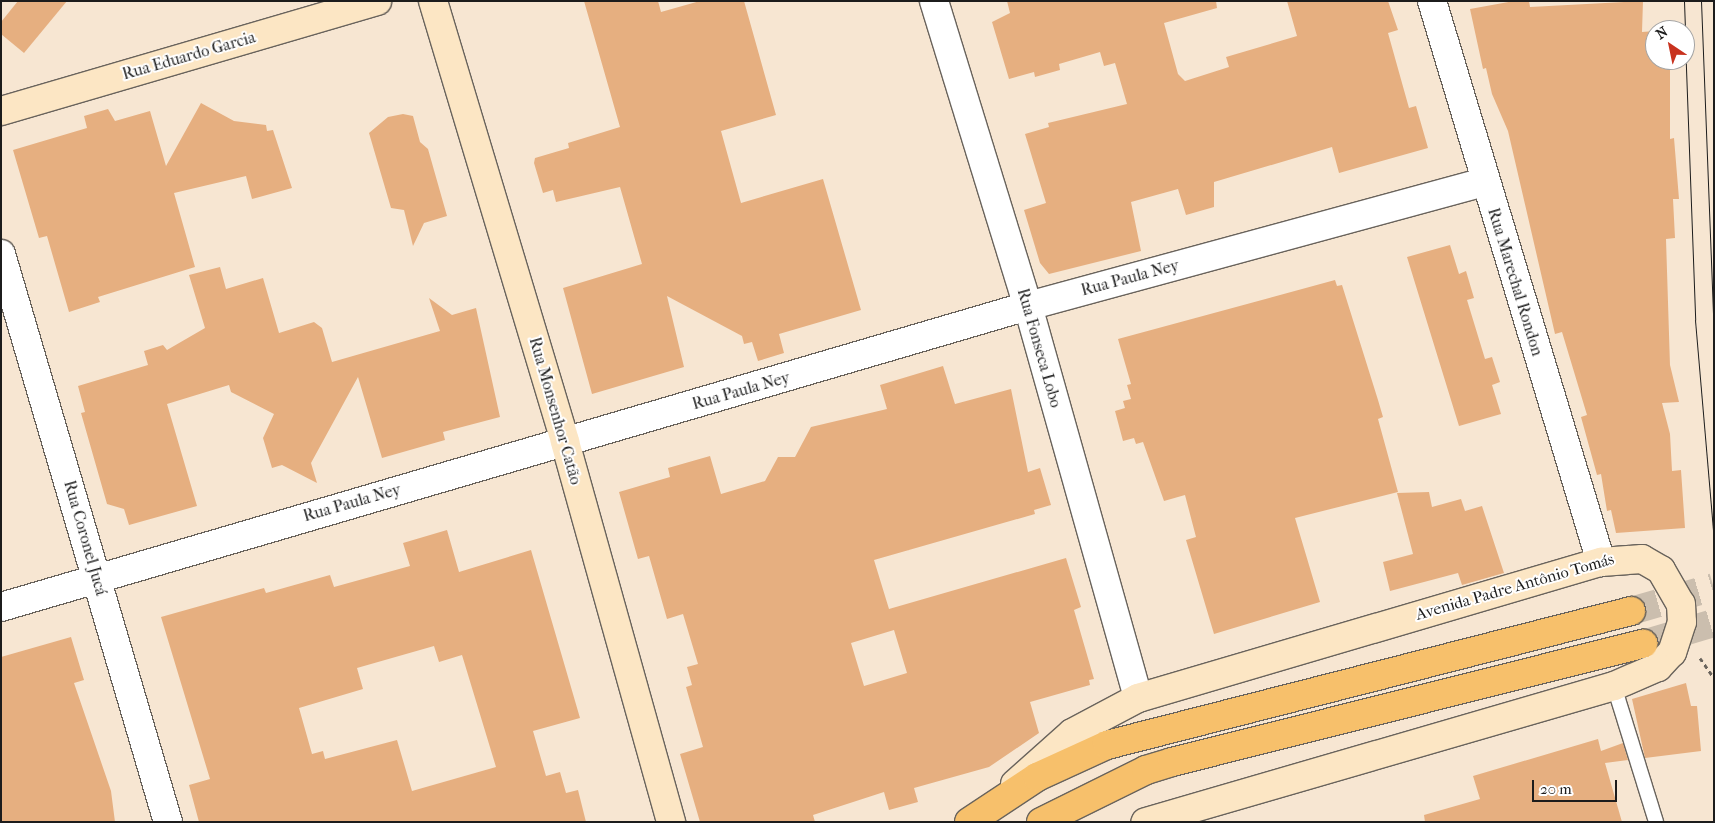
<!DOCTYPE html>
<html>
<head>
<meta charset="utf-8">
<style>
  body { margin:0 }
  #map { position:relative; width:1715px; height:823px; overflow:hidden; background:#f7e6d2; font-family:"IM FELL French Canon",serif }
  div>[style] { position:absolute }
  .building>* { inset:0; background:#e6af80 }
  .primary-tunnel>* { height:28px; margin-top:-14px; transform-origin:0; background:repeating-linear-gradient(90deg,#cbbeae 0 28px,transparent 0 42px) }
  .path>* { height:3px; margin-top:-1.5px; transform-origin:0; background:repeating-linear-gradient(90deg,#69635c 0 4px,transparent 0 8px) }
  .roads { filter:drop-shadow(1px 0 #69635c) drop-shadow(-1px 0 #69635c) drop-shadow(0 1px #69635c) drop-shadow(0 -1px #69635c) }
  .lane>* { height:14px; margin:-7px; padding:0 7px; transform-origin:7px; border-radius:7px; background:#fff }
  .street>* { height:28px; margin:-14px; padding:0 14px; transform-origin:14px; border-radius:14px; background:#fff }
  .secondary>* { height:28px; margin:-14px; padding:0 14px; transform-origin:14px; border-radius:14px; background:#fce6c4 }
  .primary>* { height:28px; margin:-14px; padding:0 14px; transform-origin:14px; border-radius:14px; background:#f7c06b }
  .tram>* { height:1px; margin:-0.5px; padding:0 0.5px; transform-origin:0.5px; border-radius:0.5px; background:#1c1c1c }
  span { translate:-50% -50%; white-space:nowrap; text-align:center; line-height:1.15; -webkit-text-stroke:4px #fff; paint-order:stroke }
  .street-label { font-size:16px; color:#1c1c1c }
  .frame { position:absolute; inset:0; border:2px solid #1c1c1c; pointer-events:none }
  .north { position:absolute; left:1645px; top:20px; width:50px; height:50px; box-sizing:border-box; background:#fff; border:1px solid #a4a4a4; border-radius:50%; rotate:326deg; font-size:14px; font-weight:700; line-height:20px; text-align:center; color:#1c1c1c }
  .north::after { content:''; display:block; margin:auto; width:18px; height:22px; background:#c8321e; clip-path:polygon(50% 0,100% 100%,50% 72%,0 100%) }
  .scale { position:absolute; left:1532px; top:780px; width:85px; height:22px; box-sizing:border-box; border:2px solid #1c1c1c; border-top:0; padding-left:6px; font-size:15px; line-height:18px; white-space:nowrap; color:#1c1c1c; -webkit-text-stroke:4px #fff; paint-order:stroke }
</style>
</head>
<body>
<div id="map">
  <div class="building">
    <div style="clip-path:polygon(18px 1px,67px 1px,24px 53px,1px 34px,1px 22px)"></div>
    <div style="clip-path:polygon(584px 1px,658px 1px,661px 12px,700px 1px,744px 1px,776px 115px,721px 131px,741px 203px,823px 179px,861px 310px,779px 334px,784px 353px,758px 361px,752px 342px,744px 344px,742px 336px,667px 296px,684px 367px,592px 394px,563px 288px,642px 264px,620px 187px,556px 202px,553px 190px,543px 193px,534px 163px,535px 158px,569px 148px,568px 143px,620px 127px)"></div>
    <div style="clip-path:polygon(1007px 1px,1216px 1px,1217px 8px,1164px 23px,1178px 74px,1185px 81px,1229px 67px,1226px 57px,1297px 36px,1287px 1px,1388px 1px,1398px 30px,1388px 33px,1409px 108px,1416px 106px,1428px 148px,1339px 173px,1332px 147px,1214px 182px,1214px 207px,1186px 215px,1178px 189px,1131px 202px,1141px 251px,1049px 274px,1040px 263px,1024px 210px,1046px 203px,1025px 134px,1049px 127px,1048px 123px,1127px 104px,1115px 63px,1104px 66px,1100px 52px,1059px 64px,1060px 70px,1035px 77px,1034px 72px,1009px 79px,992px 22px,1010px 13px)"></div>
    <div style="clip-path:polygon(1514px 1px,1529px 1px,1530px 7px,1643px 1px,1642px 32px,1655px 31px,1655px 60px,1670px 60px,1670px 139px,1674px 138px,1679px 199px,1673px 199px,1675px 238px,1666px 239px,1670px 365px,1679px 402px,1662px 403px,1670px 434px,1672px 471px,1681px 470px,1685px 528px,1616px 533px,1611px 510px,1607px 511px,1601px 474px,1597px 475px,1581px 417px,1587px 415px,1562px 332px,1555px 334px,1508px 131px,1492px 94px,1486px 68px,1483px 69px,1470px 9px)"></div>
    <div style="clip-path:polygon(201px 103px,234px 121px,266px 125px,267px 131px,273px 130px,292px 188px,252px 199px,246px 176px,174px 193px,195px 267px,98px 297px,100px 302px,69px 312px,47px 236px,39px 238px,13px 150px,87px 128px,84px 116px,108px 109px,115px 121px,150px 111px,166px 166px)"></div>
    <div style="clip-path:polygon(403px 114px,413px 116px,420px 142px,428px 149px,447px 216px,424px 223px,413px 246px,404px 210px,391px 208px,369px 133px,388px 117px)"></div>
    <div style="clip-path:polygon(1450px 245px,1459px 274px,1466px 271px,1474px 298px,1467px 300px,1485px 359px,1492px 357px,1500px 382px,1492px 385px,1501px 414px,1459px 426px,1407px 257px)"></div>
    <div style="clip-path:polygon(220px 267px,226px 289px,263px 278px,279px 333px,314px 322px,322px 328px,332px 362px,440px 331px,429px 298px,452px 315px,476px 308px,500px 417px,443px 432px,445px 440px,382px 458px,358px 377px,311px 463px,317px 483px,282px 465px,272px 468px,263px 438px,274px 414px,231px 392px,229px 385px,167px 404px,197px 506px,129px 525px,124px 509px,107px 504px,81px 413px,85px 412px,78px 386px,148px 365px,144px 351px,163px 345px,167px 350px,205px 328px,189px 275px)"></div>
    <div style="clip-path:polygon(1335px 280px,1337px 286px,1342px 285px,1378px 400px,1383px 417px,1378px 419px,1398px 492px,1295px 518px,1320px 602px,1214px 634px,1186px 540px,1196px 537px,1185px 495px,1164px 501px,1143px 442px,1136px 444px,1134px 438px,1123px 441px,1115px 411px,1125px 408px,1123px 401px,1131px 399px,1127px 385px,1131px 384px,1118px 339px)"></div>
    <div style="clip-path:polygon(evenodd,943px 366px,955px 404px,1011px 389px,1028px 472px,1040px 468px,1051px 505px,1034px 510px,1035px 514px,874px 560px,889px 609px,1066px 558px,1081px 607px,1074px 610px,1094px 679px,1089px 680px,1090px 685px,1030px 702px,1039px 733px,989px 767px,914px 788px,918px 802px,889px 810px,884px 792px,813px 815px,815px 822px,700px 822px,680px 754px,703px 747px,686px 687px,692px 685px,687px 667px,698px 664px,683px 614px,667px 619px,649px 556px,638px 559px,619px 492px,670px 477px,668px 468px,710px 456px,721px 494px,765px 481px,778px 457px,795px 457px,811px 427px,887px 409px,880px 385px,943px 366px,894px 630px,907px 673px,864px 686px,851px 643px,894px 630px)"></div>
    <div style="clip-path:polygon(1429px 492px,1432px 507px,1461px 499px,1465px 511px,1482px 506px,1504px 573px,1462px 585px,1458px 573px,1390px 591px,1383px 562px,1413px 554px,1397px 493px)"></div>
    <div style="clip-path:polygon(evenodd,447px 530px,459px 572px,531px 550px,580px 718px,533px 731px,546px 776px,560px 772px,566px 793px,578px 790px,586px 822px,199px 822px,189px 785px,210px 779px,161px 617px,264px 588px,266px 593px,330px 575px,334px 587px,410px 566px,403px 543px,447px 530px,434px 646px,439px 662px,462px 655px,496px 767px,412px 791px,397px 740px,325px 759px,323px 751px,312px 754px,299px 708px,363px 689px,357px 668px,434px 646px)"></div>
    <div style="clip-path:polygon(71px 637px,84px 680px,74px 683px,111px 791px,115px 822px,1px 822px,1px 657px)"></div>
    <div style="clip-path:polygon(1686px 683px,1691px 706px,1697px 706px,1701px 751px,1645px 758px,1632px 699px)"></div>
    <div style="clip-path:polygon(1598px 739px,1601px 751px,1623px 743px,1628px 760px,1605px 763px,1622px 822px,1425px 822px,1424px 815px,1480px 799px,1473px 776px)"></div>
  </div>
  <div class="primary-tunnel">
    <div style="left:1631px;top:611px;width:86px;rotate:-16.1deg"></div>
    <div style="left:1643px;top:644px;width:74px;rotate:-16.5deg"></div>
  </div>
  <div class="path">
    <div style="left:1700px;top:658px;width:24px;rotate:55deg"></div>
  </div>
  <div class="roads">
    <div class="lane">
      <div style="left:1614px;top:686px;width:142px;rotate:72.8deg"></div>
    </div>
    <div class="street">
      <div style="left:934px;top:1px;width:319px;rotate:72.9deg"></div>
      <div style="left:1028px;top:306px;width:407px;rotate:74.3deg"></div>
      <div style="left:1432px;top:1px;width:586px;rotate:73.24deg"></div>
      <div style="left:1px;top:254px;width:592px;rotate:73.62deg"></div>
      <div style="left:1px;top:607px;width:1070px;rotate:-16.34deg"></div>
      <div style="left:1028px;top:306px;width:473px;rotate:-15.2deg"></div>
    </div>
    <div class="secondary">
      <div style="left:433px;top:1px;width:460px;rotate:73.3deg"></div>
      <div style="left:565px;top:442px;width:395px;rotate:74.4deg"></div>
      <div style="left:1px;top:111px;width:392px;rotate:-16.3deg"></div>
      <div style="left:1015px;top:784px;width:76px;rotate:-41.8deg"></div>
      <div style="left:1072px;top:733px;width:75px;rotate:-27.9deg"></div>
      <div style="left:1138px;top:698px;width:483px;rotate:-16.4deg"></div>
      <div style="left:1601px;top:562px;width:41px;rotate:-4.2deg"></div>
      <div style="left:1642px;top:559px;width:22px;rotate:30deg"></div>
      <div style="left:1661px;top:570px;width:39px;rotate:60deg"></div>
      <div style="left:1681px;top:604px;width:18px;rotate:87deg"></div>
      <div style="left:1682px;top:622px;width:32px;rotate:108deg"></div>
      <div style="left:1672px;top:652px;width:21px;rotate:133deg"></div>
      <div style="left:1658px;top:667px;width:48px;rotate:156.6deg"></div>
      <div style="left:1614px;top:686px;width:488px;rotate:163.8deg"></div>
    </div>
    <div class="primary">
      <div style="left:969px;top:822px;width:82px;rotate:-33.5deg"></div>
      <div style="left:1037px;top:777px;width:77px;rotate:-24.6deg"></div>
      <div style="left:1107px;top:745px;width:541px;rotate:-14.34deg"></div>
      <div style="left:1041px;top:822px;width:117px;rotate:-26.3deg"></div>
      <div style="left:1146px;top:770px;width:27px;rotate:-17deg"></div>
      <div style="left:1172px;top:762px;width:486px;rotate:-14.1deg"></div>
    </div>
  </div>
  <div class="tram">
    <div style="left:1684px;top:1px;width:29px;rotate:88deg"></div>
    <div style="left:1701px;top:1px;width:339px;rotate:87.8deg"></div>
    <div style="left:1685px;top:41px;width:279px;rotate:87.9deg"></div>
    <div style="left:1695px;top:320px;width:223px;rotate:85.1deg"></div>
  </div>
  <div class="street-label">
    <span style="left:189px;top:56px;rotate:-16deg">Rua Eduardo Garcia</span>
    <span style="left:1130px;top:278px;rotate:-15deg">Rua Paula Ney</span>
    <span style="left:1515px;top:282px;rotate:73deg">Rua Marechal Rondon</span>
    <span style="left:1039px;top:348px;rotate:74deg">Rua Fonseca Lobo</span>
    <span style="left:741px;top:391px;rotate:-16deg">Rua Paula Ney</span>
    <span style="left:555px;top:411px;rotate:74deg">Rua Monsenhor Catão</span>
    <span style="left:352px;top:503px;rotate:-16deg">Rua Paula Ney</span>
    <span style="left:85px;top:538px;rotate:74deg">Rua Coronel Jucá</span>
    <span style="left:1515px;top:587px;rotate:-16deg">Avenida Padre Antônio Tomás</span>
  </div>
  <div class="frame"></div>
  <div class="north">N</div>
  <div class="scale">20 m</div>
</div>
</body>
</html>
